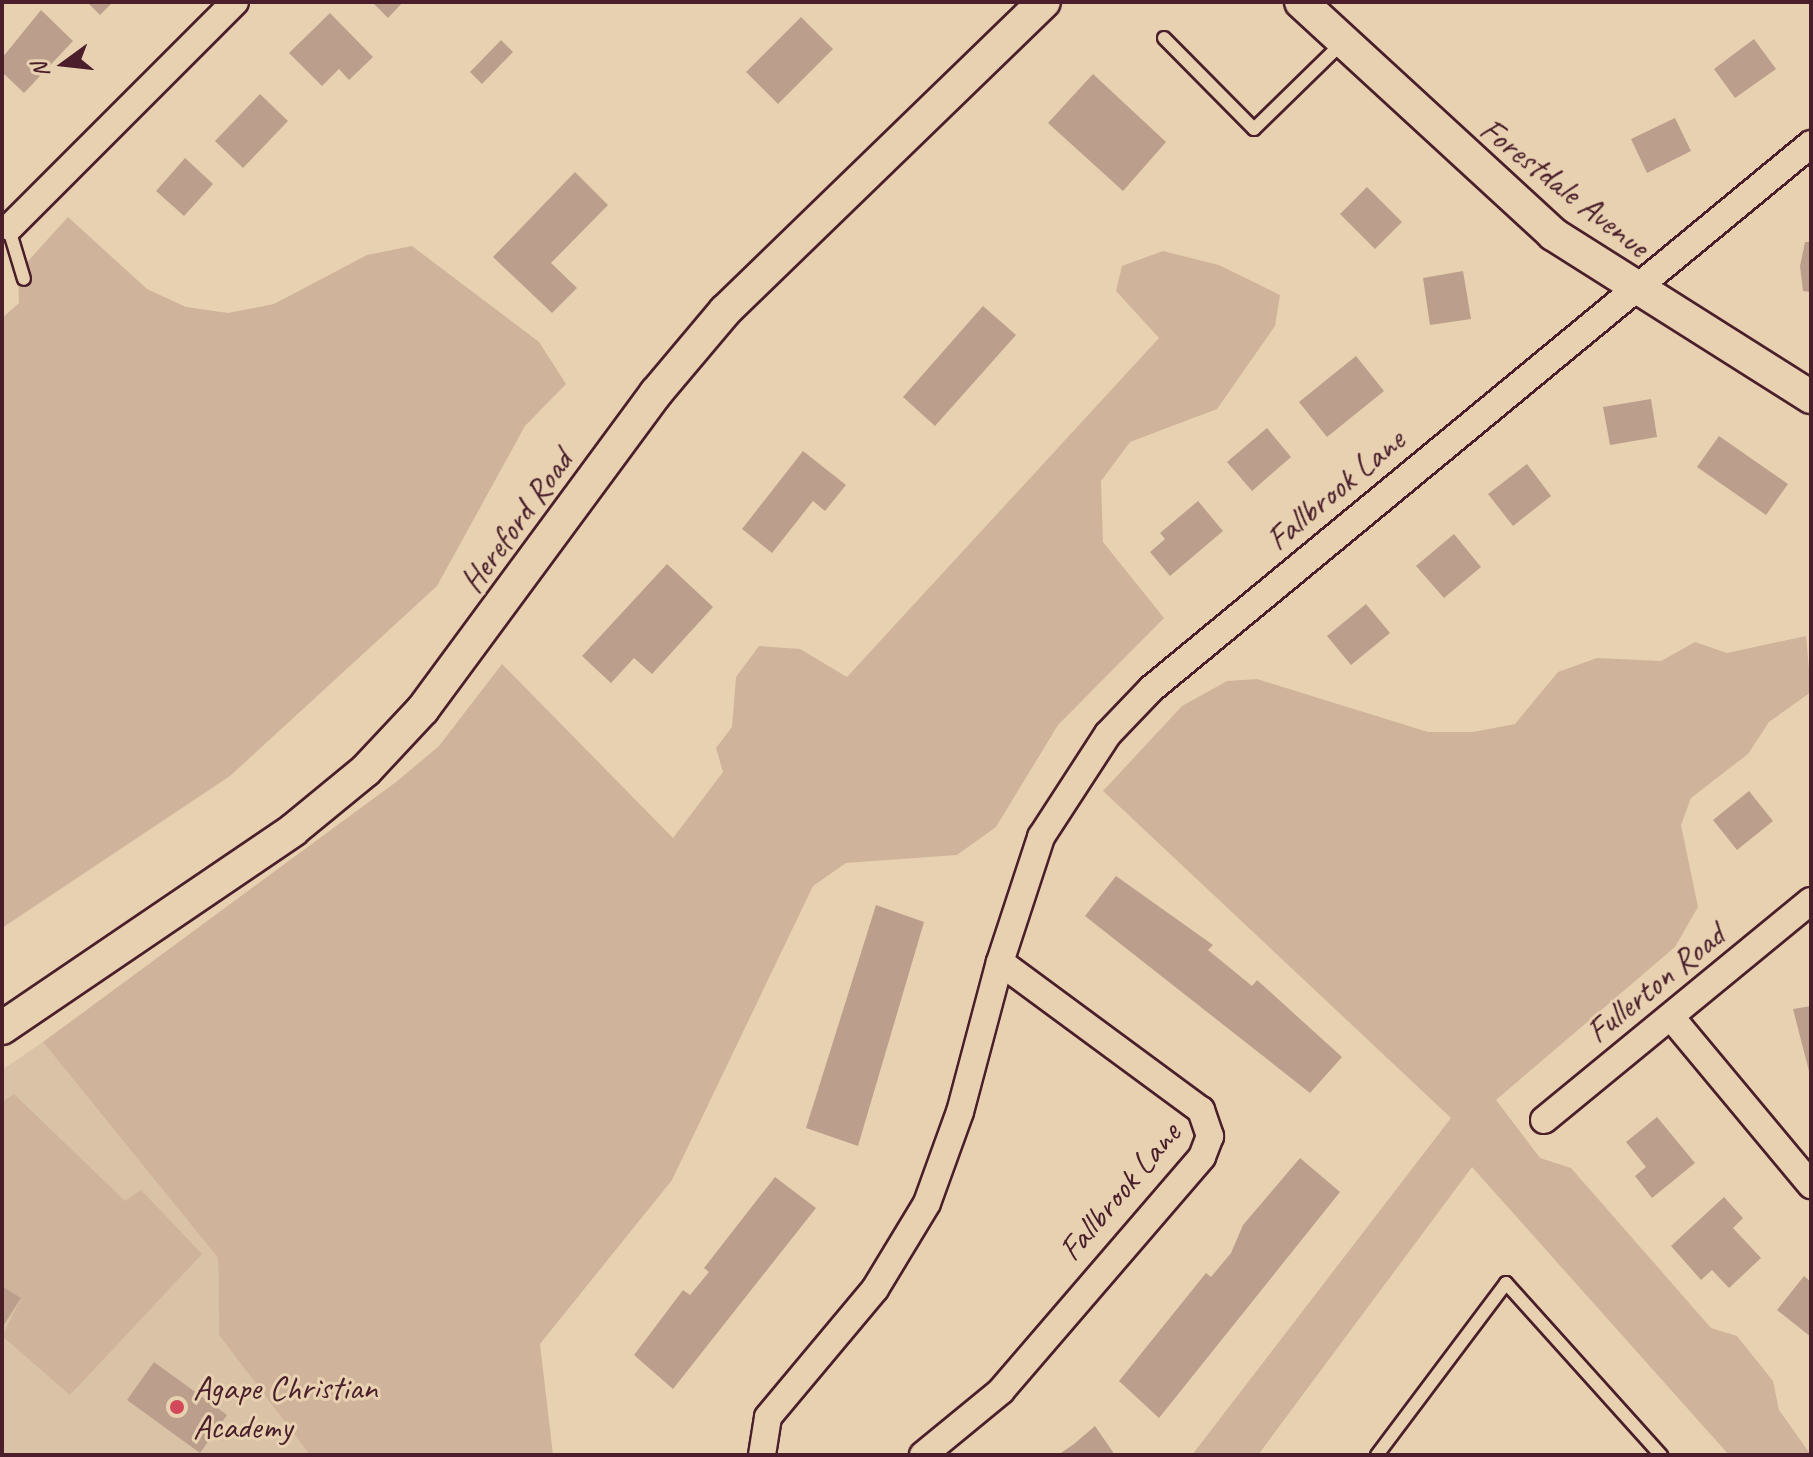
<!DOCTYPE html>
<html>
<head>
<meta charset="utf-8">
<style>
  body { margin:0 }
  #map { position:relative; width:1813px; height:1457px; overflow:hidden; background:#e8d1b1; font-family:Caveat,sans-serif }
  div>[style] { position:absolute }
  .built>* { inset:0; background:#dac2a6 }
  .green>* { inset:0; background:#cfb49b }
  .building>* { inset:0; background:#bb9f8c }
  .roads { filter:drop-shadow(2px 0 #4a1f2b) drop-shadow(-2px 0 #4a1f2b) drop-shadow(0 2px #4a1f2b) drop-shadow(0 -2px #4a1f2b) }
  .service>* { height:12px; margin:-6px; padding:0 6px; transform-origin:6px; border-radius:6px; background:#e8d1b1 }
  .minor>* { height:26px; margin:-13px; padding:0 13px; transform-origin:13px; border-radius:13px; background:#e8d1b1 }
  .tertiary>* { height:32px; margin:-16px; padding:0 16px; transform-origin:16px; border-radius:16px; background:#e8d1b1 }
  .dots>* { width:22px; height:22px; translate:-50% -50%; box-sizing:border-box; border:4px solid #e8d1b1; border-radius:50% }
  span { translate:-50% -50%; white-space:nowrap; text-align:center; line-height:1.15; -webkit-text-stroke:6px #e8d1b1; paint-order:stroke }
  .street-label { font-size:34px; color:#4a1f2b }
  .poi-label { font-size:34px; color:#4a1f2b }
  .left { translate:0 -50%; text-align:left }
  .frame { position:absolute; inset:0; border:4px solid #4a1f2b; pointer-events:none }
  .north { position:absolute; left:24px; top:24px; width:80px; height:80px; -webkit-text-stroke:6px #e8d1b1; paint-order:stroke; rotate:255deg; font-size:22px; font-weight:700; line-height:32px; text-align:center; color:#4a1f2b }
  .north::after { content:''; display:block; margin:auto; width:28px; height:36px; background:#4a1f2b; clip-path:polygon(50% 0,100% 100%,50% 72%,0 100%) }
</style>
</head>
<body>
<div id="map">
  <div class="built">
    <div style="clip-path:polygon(43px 1042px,218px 1258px,219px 1335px,310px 1455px,2px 1455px,2px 1070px)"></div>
  </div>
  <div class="green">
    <div style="clip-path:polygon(68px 217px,147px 289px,186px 307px,228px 313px,274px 304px,367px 255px,412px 246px,539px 342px,566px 384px,525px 426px,437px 586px,230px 776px,2px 928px,2px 318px,19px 303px,18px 272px)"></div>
    <div style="clip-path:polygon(1163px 251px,1219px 265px,1280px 295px,1275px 326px,1217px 409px,1130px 442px,1101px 481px,1103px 542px,1164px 618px,1058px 725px,996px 827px,957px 855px,846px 863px,813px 886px,672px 1180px,540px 1344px,553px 1455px,310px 1455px,219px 1335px,218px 1258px,43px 1042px,396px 782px,439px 746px,502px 664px,673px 838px,723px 772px,716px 748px,732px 727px,736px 677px,759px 646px,800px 649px,847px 677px,1159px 338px,1116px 291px,1122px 266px)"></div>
    <div style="clip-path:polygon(1806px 636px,1811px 692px,1769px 722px,1748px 754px,1691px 798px,1681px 825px,1698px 907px,1675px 947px,1496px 1100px,1540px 1158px,1571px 1168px,1711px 1328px,1737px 1336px,1773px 1381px,1779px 1410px,1811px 1455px,1729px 1455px,1472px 1167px,1258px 1455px,1192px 1455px,1451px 1118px,1103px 791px,1182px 706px,1227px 681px,1257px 679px,1428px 732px,1473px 732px,1515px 724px,1558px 672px,1597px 658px,1661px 661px,1695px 642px,1727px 653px)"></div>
    <div style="clip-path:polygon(14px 1094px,125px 1201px,141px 1190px,202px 1254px,70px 1395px,2px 1336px,21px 1298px,2px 1286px,2px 1102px)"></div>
  </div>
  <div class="building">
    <div style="clip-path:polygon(87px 2px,113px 2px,100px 15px)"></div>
    <div style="clip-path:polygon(372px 2px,403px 2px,388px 18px)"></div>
    <div style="clip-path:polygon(41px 10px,73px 41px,24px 93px,2px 72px,2px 58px)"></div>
    <div style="clip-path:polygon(330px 13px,373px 57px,349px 80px,339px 69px,322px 86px,289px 53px)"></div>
    <div style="clip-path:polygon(801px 17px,833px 49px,778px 104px,746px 72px)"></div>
    <div style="clip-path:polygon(1754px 39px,1776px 69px,1735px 98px,1714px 69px)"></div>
    <div style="clip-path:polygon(501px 40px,513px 52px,482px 84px,470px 72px)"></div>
    <div style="clip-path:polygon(1093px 74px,1166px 142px,1123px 191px,1048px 123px)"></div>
    <div style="clip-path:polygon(260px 94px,288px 121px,243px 168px,215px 141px)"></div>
    <div style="clip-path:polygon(1675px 118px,1691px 151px,1647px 173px,1631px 139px)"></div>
    <div style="clip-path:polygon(185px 158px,213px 184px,184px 216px,156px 191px)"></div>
    <div style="clip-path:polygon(575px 172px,608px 205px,551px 263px,577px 288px,552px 313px,493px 257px)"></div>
    <div style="clip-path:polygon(1367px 187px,1402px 222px,1375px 249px,1340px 214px)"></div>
    <div style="clip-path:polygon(1805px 242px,1811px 242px,1811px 292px,1803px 291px,1800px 266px)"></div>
    <div style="clip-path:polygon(1463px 271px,1471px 319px,1430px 325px,1423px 278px)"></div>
    <div style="clip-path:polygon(983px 306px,1016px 335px,935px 426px,903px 397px)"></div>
    <div style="clip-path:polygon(1356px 356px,1384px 391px,1327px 437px,1299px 402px)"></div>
    <div style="clip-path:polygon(1651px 399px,1657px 437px,1610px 445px,1603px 407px)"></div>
    <div style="clip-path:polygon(1267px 428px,1291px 457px,1252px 491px,1227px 462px)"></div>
    <div style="clip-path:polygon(1719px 436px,1788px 484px,1766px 515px,1697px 467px)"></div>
    <div style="clip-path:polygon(803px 451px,846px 485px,825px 511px,813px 501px,772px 553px,742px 529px)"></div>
    <div style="clip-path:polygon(1527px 464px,1551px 496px,1513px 526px,1488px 494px)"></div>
    <div style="clip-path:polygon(1198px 501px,1223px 531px,1170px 576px,1150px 552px,1165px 539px,1160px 533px)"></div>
    <div style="clip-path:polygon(1454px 534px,1481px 567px,1444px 598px,1416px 566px)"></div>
    <div style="clip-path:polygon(667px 564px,713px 607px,652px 674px,634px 658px,611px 683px,582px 656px)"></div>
    <div style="clip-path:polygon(1366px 604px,1390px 633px,1351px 665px,1327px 636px)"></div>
    <div style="clip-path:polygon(1749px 791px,1773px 821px,1737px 850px,1713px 820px)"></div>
    <div style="clip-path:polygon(1116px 876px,1213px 945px,1208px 950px,1252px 986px,1257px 980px,1342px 1057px,1310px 1093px,1085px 916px)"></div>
    <div style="clip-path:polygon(876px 905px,924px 922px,858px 1146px,806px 1128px)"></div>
    <div style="clip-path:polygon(1811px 1006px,1811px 1070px,1809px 1071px,1793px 1009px)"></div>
    <div style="clip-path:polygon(1657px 1117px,1695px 1163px,1652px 1198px,1635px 1176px,1646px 1167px,1626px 1142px)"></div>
    <div style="clip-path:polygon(1300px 1158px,1340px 1192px,1159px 1418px,1119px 1381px,1206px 1273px,1211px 1277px,1231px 1253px,1243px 1225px)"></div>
    <div style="clip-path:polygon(775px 1177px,816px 1208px,673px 1389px,634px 1355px,683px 1290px,690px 1295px,709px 1272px,704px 1268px)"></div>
    <div style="clip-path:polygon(1724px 1197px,1743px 1218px,1733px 1228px,1761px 1258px,1729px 1288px,1712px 1270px,1701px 1280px,1671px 1246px)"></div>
    <div style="clip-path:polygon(1804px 1276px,1811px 1282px,1811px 1337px,1777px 1310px)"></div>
    <div style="clip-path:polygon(2px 1286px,21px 1298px,2px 1328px)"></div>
    <div style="clip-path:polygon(154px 1362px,227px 1415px,200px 1453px,127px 1400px)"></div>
    <div style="clip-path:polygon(1095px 1426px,1115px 1455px,1058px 1455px,1074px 1444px)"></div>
  </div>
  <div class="roads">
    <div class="service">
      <div style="left:1164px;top:38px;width:128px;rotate:45.3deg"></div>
      <div style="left:1254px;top:129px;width:124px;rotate:-44.3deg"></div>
      <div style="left:8px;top:226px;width:55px;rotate:73.2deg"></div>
      <div style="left:1377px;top:1455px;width:215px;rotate:-53.1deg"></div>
      <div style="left:1506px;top:1283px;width:232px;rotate:48deg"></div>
    </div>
    <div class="minor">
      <div style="left:10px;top:227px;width:318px;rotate:-45deg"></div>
      <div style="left:1000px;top:962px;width:132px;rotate:-71.8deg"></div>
      <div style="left:1041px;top:837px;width:123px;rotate:-57deg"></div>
      <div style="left:1108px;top:734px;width:62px;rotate:-46.3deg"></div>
      <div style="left:1151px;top:689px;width:856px;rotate:-39.55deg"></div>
      <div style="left:1671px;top:1017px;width:219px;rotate:50.2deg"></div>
      <div style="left:1544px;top:1120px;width:345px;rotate:-39.4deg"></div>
      <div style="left:762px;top:1455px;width:38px;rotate:-81deg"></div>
      <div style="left:768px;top:1417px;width:167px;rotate:-50.1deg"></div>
      <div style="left:875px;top:1289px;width:100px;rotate:-58.8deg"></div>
      <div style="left:927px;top:1203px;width:97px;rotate:-70.1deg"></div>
      <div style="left:960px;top:1112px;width:155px;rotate:-75.1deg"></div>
      <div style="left:1000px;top:962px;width:250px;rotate:36.4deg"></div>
      <div style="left:1201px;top:1110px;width:28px;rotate:71deg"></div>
      <div style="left:1210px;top:1136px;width:22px;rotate:111deg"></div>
      <div style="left:1202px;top:1157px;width:308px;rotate:130.7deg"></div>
      <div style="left:1001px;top:1391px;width:101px;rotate:140.6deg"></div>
    </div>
    <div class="tertiary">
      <div style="left:1301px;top:2px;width:343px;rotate:42.6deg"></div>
      <div style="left:1553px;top:234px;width:305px;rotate:32.3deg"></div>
      <div style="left:2px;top:1028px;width:352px;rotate:-34.2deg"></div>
      <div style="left:293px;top:830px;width:94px;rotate:-39.4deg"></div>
      <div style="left:366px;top:770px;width:83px;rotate:-46.9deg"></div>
      <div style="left:423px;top:709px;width:393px;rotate:-53.6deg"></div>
      <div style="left:656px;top:393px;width:107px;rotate:-49.9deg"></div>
      <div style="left:725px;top:311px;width:444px;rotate:-44.1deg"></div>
    </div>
  </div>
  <div class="dots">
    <div style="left:177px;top:1407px;background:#d1495b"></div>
  </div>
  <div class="street-label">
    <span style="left:1565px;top:187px;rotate:38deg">Forestdale Avenue</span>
    <span style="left:1335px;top:489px;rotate:-40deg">Fallbrook Lane</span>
    <span style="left:516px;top:521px;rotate:-54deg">Hereford Road</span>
    <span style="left:1655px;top:983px;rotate:-39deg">Fullerton Road</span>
    <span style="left:1119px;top:1191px;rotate:-50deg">Fallbrook Lane</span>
  </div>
  <div class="poi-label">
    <span class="left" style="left:193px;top:1407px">Agape Christian<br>Academy</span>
  </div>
  <div class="frame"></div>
  <div class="north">N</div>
</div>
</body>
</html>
